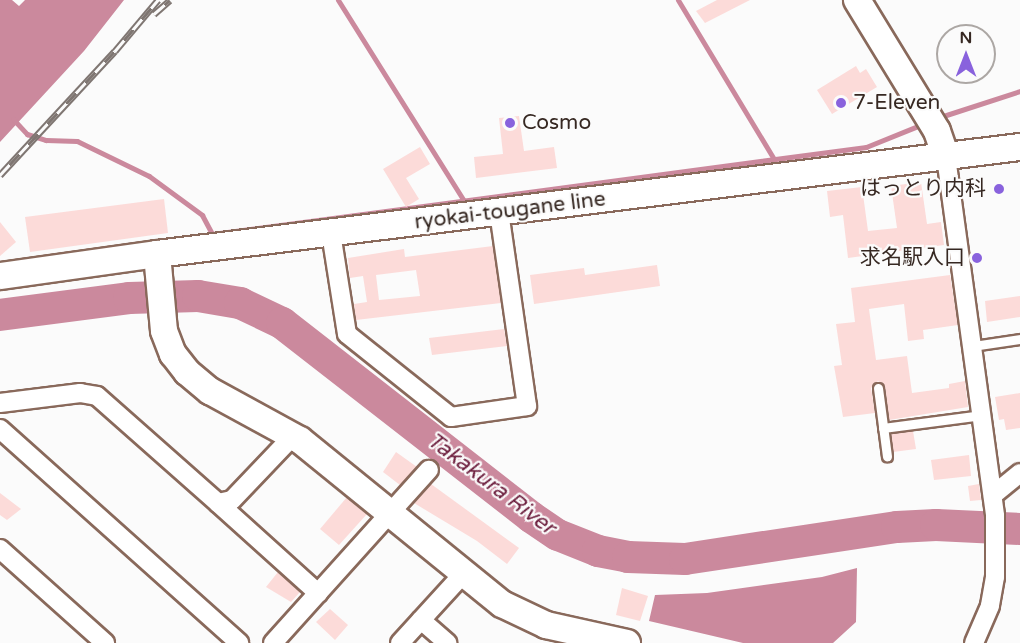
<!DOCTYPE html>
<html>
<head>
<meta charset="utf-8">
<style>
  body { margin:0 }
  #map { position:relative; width:1020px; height:643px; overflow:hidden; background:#fbfbfb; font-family:"Varela Round","Noto Sans JP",sans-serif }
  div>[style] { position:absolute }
  .water>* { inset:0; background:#cb899d }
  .stream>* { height:5px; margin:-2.5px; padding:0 2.5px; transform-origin:2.5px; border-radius:2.5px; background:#cb899d }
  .river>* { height:32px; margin:-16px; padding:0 16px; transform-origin:16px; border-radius:16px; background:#cb899d }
  .building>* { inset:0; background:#fcdbd9 }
  .roads { filter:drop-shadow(2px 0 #89695b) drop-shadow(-2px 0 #89695b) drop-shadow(0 2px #89695b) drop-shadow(0 -2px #89695b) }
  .lane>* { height:9px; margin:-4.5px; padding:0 4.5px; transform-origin:4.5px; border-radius:4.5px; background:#fff }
  .street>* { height:18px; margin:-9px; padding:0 9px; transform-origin:9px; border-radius:9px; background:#fff }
  .secondary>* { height:26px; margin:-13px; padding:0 13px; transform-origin:13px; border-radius:13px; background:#fff }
  .rail>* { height:7px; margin-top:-3.5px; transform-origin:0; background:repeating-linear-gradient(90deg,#fbfbfb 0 14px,#7f7672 0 28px); box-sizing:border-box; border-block:2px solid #7f7672 }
  .dots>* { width:16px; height:16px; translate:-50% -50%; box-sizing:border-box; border:3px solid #fbfbfb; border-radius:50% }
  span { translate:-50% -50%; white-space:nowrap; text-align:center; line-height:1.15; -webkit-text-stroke:4.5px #fbfbfb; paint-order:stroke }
  .poi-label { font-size:21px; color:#362822 }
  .left { translate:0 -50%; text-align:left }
  .right { translate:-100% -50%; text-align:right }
  .street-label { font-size:21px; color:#362822 }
  .water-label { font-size:22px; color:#6d1f3e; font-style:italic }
  .north { position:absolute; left:936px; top:24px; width:60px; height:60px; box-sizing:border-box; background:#fbfbfb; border:2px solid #aca7a4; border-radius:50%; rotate:0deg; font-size:16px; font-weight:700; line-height:24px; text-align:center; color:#362822 }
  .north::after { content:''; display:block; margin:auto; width:21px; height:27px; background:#8962dd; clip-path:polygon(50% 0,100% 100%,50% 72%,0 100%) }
</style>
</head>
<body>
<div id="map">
  <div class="water">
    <div style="clip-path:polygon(0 0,12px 0,19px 6px,25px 0,124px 0,84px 51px,0 142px)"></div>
    <div style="clip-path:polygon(857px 568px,856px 622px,833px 643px,743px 643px,649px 621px,655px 595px,707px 593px,822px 577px)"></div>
  </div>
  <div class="stream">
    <div style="left:338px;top:0;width:237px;rotate:57.9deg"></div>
    <div style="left:678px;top:0;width:186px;rotate:58.9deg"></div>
    <div style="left:937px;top:118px;width:87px;rotate:-18deg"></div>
    <div style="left:13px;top:119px;width:21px;rotate:47deg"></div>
    <div style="left:27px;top:134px;width:20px;rotate:18deg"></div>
    <div style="left:46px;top:140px;width:31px;rotate:2deg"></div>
    <div style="left:77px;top:141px;width:80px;rotate:25.9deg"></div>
    <div style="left:149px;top:176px;width:66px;rotate:36.3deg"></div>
    <div style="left:202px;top:215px;width:21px;rotate:62deg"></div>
    <div style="left:212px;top:234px;width:660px;rotate:-7.58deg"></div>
    <div style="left:866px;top:147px;width:61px;rotate:-22deg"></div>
  </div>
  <div class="river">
    <div style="left:0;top:315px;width:130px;rotate:-7.5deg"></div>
    <div style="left:129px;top:298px;width:69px;rotate:-1.7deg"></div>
    <div style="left:198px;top:296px;width:43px;rotate:9.5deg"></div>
    <div style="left:240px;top:303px;width:47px;rotate:25.5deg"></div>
    <div style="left:282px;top:323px;width:316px;rotate:37.9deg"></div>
    <div style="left:531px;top:517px;width:32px;rotate:34deg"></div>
    <div style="left:558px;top:535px;width:43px;rotate:21.8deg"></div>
    <div style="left:598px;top:551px;width:31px;rotate:11deg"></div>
    <div style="left:628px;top:557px;width:57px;rotate:2deg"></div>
    <div style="left:685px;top:559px;width:214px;rotate:-8.6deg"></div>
    <div style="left:897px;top:527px;width:39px;rotate:-3deg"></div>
    <div style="left:936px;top:525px;width:84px;rotate:2.7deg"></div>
  </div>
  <div class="building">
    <div style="clip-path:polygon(717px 0,750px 0,705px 23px,696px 11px)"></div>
    <div style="clip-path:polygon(856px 66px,860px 73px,866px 69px,877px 87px,832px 114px,817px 90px)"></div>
    <div style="clip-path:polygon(519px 116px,524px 151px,554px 147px,557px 168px,476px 178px,474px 157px,503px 154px,499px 118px)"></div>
    <div style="clip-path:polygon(420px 147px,430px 164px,406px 178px,419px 199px,406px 207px,383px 169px)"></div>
    <div style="clip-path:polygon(921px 182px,927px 224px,941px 222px,944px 245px,848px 258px,843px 215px,830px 217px,827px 191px,862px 187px,868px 231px,897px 228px,891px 186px)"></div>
    <div style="clip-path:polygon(164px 199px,168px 233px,30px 252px,25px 217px)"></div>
    <div style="clip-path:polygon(0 222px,16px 242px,0 256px)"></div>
    <div style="clip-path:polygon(evenodd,493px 246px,501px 303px,356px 320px,354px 304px,367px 302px,363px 276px,350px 278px,348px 258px,404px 249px,405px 257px,493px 246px,416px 270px,420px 296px,379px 300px,376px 275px,416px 270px)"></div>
    <div style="clip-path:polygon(657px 265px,660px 286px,534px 304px,530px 275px,584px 268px,585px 275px)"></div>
    <div style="clip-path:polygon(950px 275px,958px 325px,923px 330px,924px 339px,908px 341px,904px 304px,869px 309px,876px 360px,907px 356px,912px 393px,949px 388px,949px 384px,965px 381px,968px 407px,889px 420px,885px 387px,878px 381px,871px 388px,875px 413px,843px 417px,834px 366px,842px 365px,836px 324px,855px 322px,851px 288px)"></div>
    <div style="clip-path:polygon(1020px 296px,1020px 317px,987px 322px,985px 301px)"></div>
    <div style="clip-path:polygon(504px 329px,507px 346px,432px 355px,429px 338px)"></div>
    <div style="clip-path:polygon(1020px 393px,1020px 428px,1006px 430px,1004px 419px,999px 420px,995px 397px)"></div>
    <div style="clip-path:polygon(913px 431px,916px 449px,893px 452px,891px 434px)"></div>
    <div style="clip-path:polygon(396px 452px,417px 467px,400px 485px,383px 472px)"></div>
    <div style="clip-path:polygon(969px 455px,971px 476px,934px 480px,931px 460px)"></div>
    <div style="clip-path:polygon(431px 484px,519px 548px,507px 564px,477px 541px,414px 503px)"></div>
    <div style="clip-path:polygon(979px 484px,981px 500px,970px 501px,968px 486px)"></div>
    <div style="clip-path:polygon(0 493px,21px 509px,7px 520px,0 515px)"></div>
    <div style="clip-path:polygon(347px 497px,367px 514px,339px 545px,320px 529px)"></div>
    <div style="clip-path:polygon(278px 572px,300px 592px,291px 602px,266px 587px)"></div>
    <div style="clip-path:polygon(622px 588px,648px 596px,640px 621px,616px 615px)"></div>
    <div style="clip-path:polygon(330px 609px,348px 625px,335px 640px,316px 622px)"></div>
  </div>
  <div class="roads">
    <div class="lane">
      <div style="left:973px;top:346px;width:48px;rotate:-8.5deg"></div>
      <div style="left:878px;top:388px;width:69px;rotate:82.5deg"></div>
      <div style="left:883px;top:428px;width:100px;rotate:-7.5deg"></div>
    </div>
    <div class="street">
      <div style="left:946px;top:157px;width:362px;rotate:82.2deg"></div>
      <div style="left:995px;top:516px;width:61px;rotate:90deg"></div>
      <div style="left:995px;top:577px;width:29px;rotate:100deg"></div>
      <div style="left:990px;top:606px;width:40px;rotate:113.4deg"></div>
      <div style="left:331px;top:233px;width:102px;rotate:81deg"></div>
      <div style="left:347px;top:334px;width:133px;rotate:38.6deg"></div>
      <div style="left:451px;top:417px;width:77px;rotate:-8.2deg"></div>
      <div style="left:527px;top:406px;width:196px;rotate:-98.2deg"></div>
      <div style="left:0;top:403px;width:81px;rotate:-7.1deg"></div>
      <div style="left:80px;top:393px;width:17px;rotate:10deg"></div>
      <div style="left:97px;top:396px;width:162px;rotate:41.5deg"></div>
      <div style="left:218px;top:503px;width:14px;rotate:-12deg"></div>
      <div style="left:232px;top:500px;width:88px;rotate:-46.4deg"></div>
      <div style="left:0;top:429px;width:321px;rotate:41.8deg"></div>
      <div style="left:993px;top:495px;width:35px;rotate:-39deg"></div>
      <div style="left:218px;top:503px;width:135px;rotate:42deg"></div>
      <div style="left:0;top:549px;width:141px;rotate:41.8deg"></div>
      <div style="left:421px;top:620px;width:35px;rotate:41deg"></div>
      <div style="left:273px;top:643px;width:233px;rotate:-48deg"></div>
      <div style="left:400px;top:643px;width:95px;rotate:-47.6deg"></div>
    </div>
    <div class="secondary">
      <div style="left:857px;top:0;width:153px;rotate:58.6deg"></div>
      <div style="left:937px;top:131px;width:28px;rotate:71deg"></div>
      <div style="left:157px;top:254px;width:77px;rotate:84.8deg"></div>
      <div style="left:164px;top:331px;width:25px;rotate:69deg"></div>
      <div style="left:173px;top:354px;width:23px;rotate:52deg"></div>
      <div style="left:187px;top:372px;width:30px;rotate:40deg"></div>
      <div style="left:210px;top:391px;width:102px;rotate:28.6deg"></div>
      <div style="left:300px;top:440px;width:260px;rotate:39.1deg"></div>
      <div style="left:502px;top:604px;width:49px;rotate:25.5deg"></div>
      <div style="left:546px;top:625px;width:83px;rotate:12.5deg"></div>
      <div style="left:0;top:276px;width:159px;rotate:-8deg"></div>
      <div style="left:157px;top:254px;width:870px;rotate:-7.07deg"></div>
    </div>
  </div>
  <div class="rail">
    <div style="left:154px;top:14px;width:21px;rotate:-41deg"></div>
    <div style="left:0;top:175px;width:169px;rotate:-47.2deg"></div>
    <div style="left:115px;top:51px;width:67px;rotate:-49.9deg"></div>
  </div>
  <div class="dots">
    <div style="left:841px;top:103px;background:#8962dd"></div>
    <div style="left:510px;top:123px;background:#8962dd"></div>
    <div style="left:999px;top:189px;background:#8962dd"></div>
    <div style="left:977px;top:258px;background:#8962dd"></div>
  </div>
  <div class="poi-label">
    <span class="left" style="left:853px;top:103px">7-Eleven</span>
    <span class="left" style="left:522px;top:123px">Cosmo</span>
    <span class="right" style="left:986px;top:189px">はっとり内科</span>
    <span class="right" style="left:965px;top:258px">求名駅入口</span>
  </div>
  <div class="street-label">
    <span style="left:510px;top:211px;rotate:-7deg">ryokai-tougane line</span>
  </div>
  <div class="water-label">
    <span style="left:491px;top:484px;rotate:37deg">Takakura River</span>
  </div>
  <div class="north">N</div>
</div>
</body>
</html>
